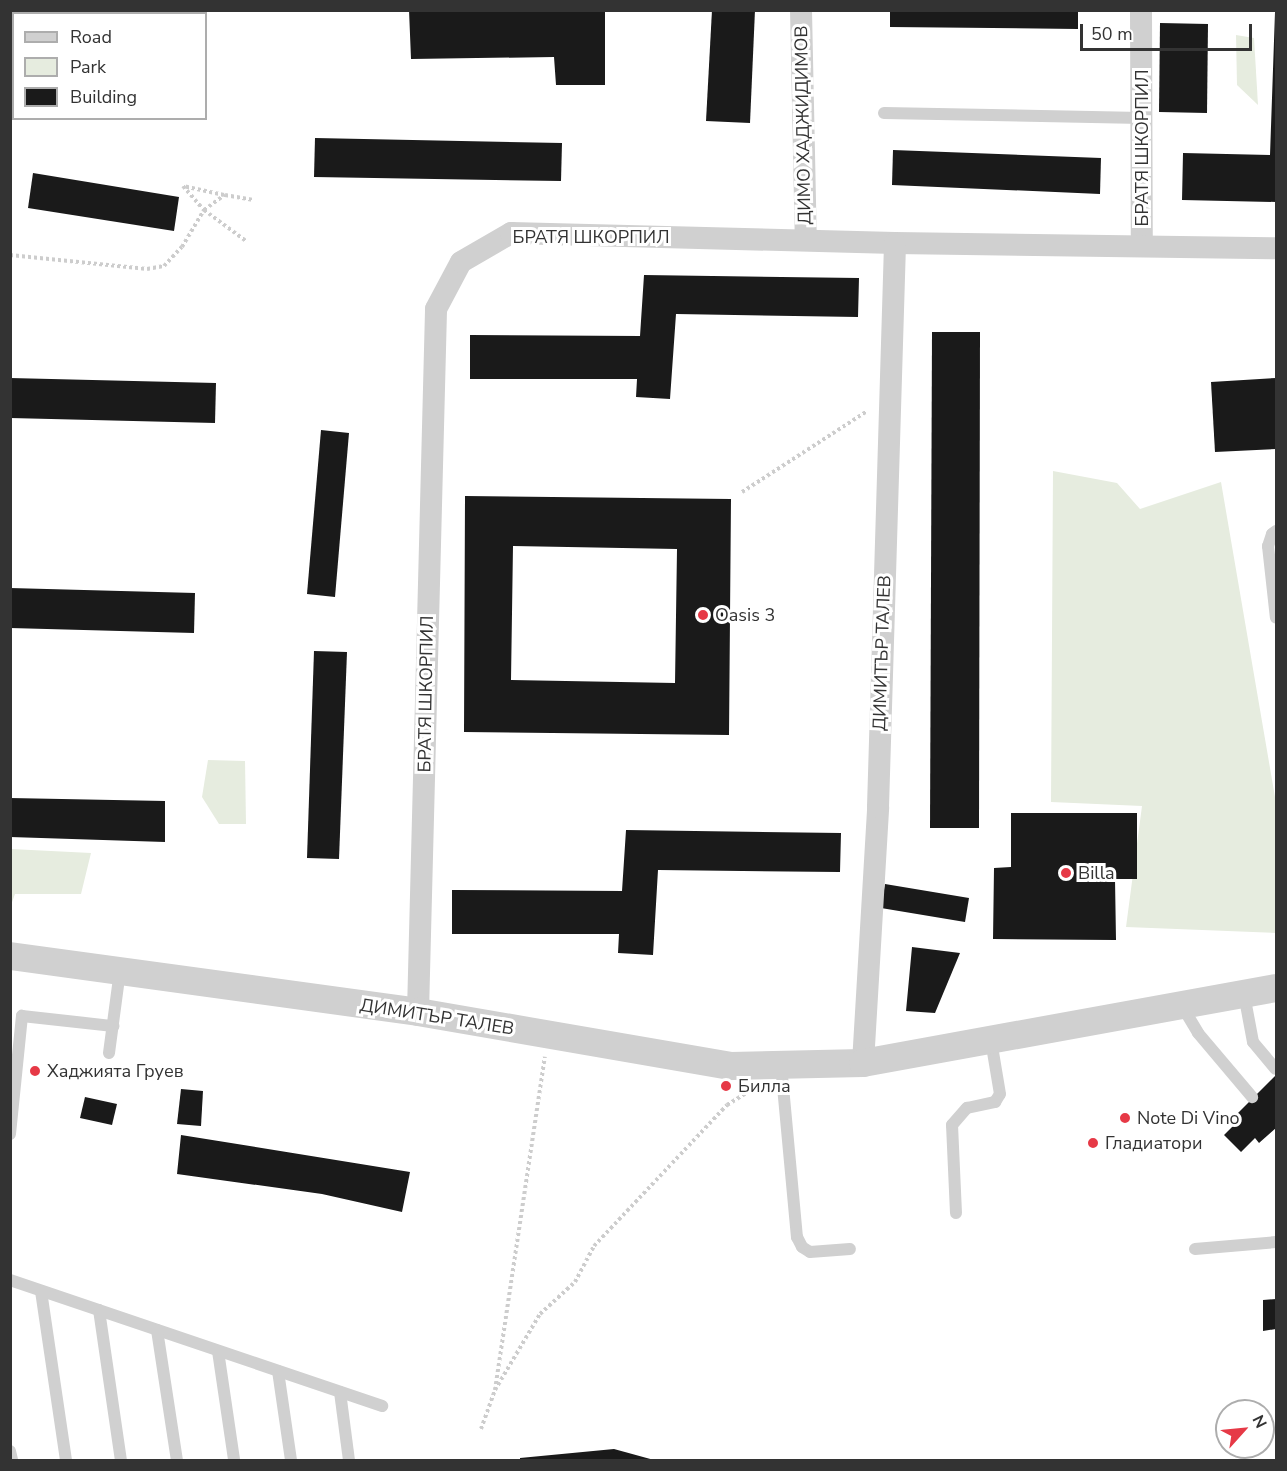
<!DOCTYPE html>
<html>
<head>
<meta charset="utf-8">
<style>
  body { margin:0 }
  #map { position:relative; width:1287px; height:1471px; overflow:hidden; background:#fff; font-family:"Nunito Sans",sans-serif }
  div>[style] { position:absolute }
  .green>* { inset:0; background:#e6ecdf }
  .building>* { inset:0; background:#1a1a1a }
  .path>* { height:4px; margin-top:-2px; transform-origin:0; background:repeating-linear-gradient(90deg,#cdcdcd 0 3px,transparent 0 6px) }
  .service>* { height:12px; margin:-6px; padding:0 6px; transform-origin:6px; border-radius:6px; background:#d0d0d0 }
  .minor>* { height:22px; margin:-11px; padding:0 11px; transform-origin:11px; border-radius:11px; background:#d0d0d0 }
  .tertiary>* { height:28px; margin:-14px; padding:0 14px; transform-origin:14px; border-radius:14px; background:#d0d0d0 }
  .dots>* { width:16px; height:16px; translate:-50% -50%; box-sizing:border-box; border:3px solid #fff; border-radius:50% }
  span { translate:-50% -50%; white-space:nowrap; text-align:center; line-height:1.15; -webkit-text-stroke:6px #fff; paint-order:stroke }
  .street-label { font-size:18px; color:#333 }
  .poi-label { font-size:18px; color:#333 }
  .left { translate:0 -50%; text-align:left }
  .frame { position:absolute; inset:0; border:12px solid #333; pointer-events:none }
  .legend { position:absolute; left:12px; top:12px; width:195px; height:108px; box-sizing:border-box; background:#fff; border:2px solid #adadad; margin:0; padding:8px 10px; list-style:none; font-size:18px; color:#333 }
  .legend li { display:flex; align-items:center; gap:12px; height:30px }
  .legend b { width:30px; border:2px solid #adadad }
  .north { position:absolute; left:1215px; top:1399px; width:60px; height:60px; box-sizing:border-box; background:#fff; border:2px solid #adadad; border-radius:50%; rotate:63deg; font-size:16px; font-weight:700; line-height:24px; text-align:center; color:#333 }
  .north::after { content:''; display:block; margin:auto; width:21px; height:27px; background:#e63946; clip-path:polygon(50% 0,100% 100%,50% 72%,0 100%) }
  .scale { position:absolute; left:1080px; top:24px; width:172px; height:27px; box-sizing:border-box; border:3px solid #333; border-top:0; padding-left:8px; font-size:18px; line-height:21px; white-space:nowrap; color:#333; -webkit-text-stroke:4px #fff; paint-order:stroke }
</style>
</head>
<body>
<div id="map">
  <div class="green">
    <div style="clip-path:polygon(1236px 35px,1254px 38px,1258px 105px,1237px 85px)"></div>
    <div style="clip-path:polygon(1053px 471px,1117px 483px,1140px 509px,1221px 482px,1276px 803px,1276px 933px,1126px 927px,1142px 806px,1051px 802px)"></div>
    <div style="clip-path:polygon(208px 760px,245px 761px,246px 824px,219px 824px,202px 797px)"></div>
    <div style="clip-path:polygon(11px 849px,91px 853px,81px 894px,15px 894px,11px 905px)"></div>
  </div>
  <div class="building">
    <div style="clip-path:polygon(69px 10px,109px 10px,109px 14px,69px 14px)"></div>
    <div style="clip-path:polygon(409px 10px,605px 10px,605px 85px,556px 85px,554px 57px,411px 59px)"></div>
    <div style="clip-path:polygon(712px 10px,755px 10px,750px 123px,706px 121px)"></div>
    <div style="clip-path:polygon(890px 10px,1078px 10px,1078px 29px,890px 27px)"></div>
    <div style="clip-path:polygon(1275px 12px,1276px 202px,1182px 200px,1183px 153px,1270px 155px)"></div>
    <div style="clip-path:polygon(1160px 23px,1208px 24px,1207px 113px,1159px 112px)"></div>
    <div style="clip-path:polygon(315px 138px,562px 143px,561px 181px,314px 177px)"></div>
    <div style="clip-path:polygon(893px 150px,1101px 158px,1100px 194px,892px 185px)"></div>
    <div style="clip-path:polygon(33px 173px,179px 197px,174px 231px,28px 208px)"></div>
    <div style="clip-path:polygon(644px 275px,859px 278px,858px 317px,676px 314px,670px 399px,636px 397px,637px 379px,470px 379px,470px 335px,640px 336px)"></div>
    <div style="clip-path:polygon(932px 332px,980px 332px,979px 828px,930px 828px)"></div>
    <div style="clip-path:polygon(10px 378px,216px 383px,215px 423px,10px 418px)"></div>
    <div style="clip-path:polygon(1276px 378px,1276px 449px,1215px 452px,1211px 382px)"></div>
    <div style="clip-path:polygon(321px 430px,349px 433px,335px 597px,307px 594px)"></div>
    <div style="clip-path:polygon(evenodd,465px 496px,731px 499px,729px 735px,464px 732px,465px 496px,513px 546px,677px 549px,675px 683px,511px 680px,513px 546px)"></div>
    <div style="clip-path:polygon(10px 588px,195px 593px,194px 633px,10px 628px)"></div>
    <div style="clip-path:polygon(314px 651px,347px 652px,339px 859px,307px 858px)"></div>
    <div style="clip-path:polygon(10px 798px,165px 801px,165px 842px,10px 837px)"></div>
    <div style="clip-path:polygon(1011px 813px,1137px 813px,1137px 879px,1115px 879px,1116px 940px,993px 939px,994px 868px,1011px 867px)"></div>
    <div style="clip-path:polygon(626px 830px,841px 833px,840px 872px,658px 870px,653px 955px,618px 953px,619px 934px,452px 934px,452px 890px,622px 891px)"></div>
    <div style="clip-path:polygon(885px 884px,969px 898px,965px 922px,881px 908px)"></div>
    <div style="clip-path:polygon(912px 947px,960px 953px,935px 1013px,906px 1011px)"></div>
    <div style="clip-path:polygon(1276px 1075px,1276px 1128px,1259px 1143px,1255px 1138px,1241px 1152px,1224px 1135px,1238px 1121px,1234px 1117px)"></div>
    <div style="clip-path:polygon(181px 1089px,203px 1091px,201px 1126px,177px 1124px)"></div>
    <div style="clip-path:polygon(85px 1097px,117px 1104px,112px 1125px,80px 1118px)"></div>
    <div style="clip-path:polygon(181px 1135px,410px 1172px,402px 1212px,322px 1194px,177px 1174px)"></div>
    <div style="clip-path:polygon(1276px 1299px,1276px 1329px,1263px 1331px,1263px 1300px)"></div>
    <div style="clip-path:polygon(614px 1449px,654px 1460px,520px 1460px,520px 1458px)"></div>
  </div>
  <div class="path">
    <div style="left:224px;top:195px;width:42px;rotate:-167.6deg"></div>
    <div style="left:183px;top:186px;width:32px;rotate:49deg"></div>
    <div style="left:204px;top:210px;width:52px;rotate:36.4deg"></div>
    <div style="left:10px;top:255px;width:138px;rotate:5.8deg"></div>
    <div style="left:147px;top:269px;width:17px;rotate:-10deg"></div>
    <div style="left:164px;top:266px;width:26px;rotate:-47deg"></div>
    <div style="left:182px;top:247px;width:43px;rotate:-59.3deg"></div>
    <div style="left:204px;top:210px;width:26px;rotate:-36deg"></div>
    <div style="left:225px;top:195px;width:29px;rotate:10deg"></div>
    <div style="left:742px;top:492px;width:149px;rotate:-32.9deg"></div>
    <div style="left:495px;top:1390px;width:88px;rotate:-59.4deg"></div>
    <div style="left:540px;top:1314px;width:47px;rotate:-42.4deg"></div>
    <div style="left:575px;top:1282px;width:41px;rotate:-62.2deg"></div>
    <div style="left:594px;top:1246px;width:194px;rotate:-46.7deg"></div>
    <div style="left:727px;top:1105px;width:25px;rotate:-32deg"></div>
    <div style="left:481px;top:1429px;width:41px;rotate:-70.3deg"></div>
    <div style="left:495px;top:1390px;width:337px;rotate:-81.5deg"></div>
  </div>
  <div class="service">
    <div style="left:884px;top:113px;width:258px;rotate:1.1deg"></div>
    <div style="left:1276px;top:531px;width:5px;rotate:143deg"></div>
    <div style="left:1272px;top:534px;width:13px;rotate:108deg"></div>
    <div style="left:1268px;top:546px;width:72px;rotate:83.7deg"></div>
    <div style="left:1244px;top:994px;width:49px;rotate:79.4deg"></div>
    <div style="left:1253px;top:1042px;width:35px;rotate:50deg"></div>
    <div style="left:1182px;top:1006px;width:31px;rotate:59deg"></div>
    <div style="left:1198px;top:1033px;width:84px;rotate:49.8deg"></div>
    <div style="left:109px;top:1053px;width:83px;rotate:-82.4deg"></div>
    <div style="left:781px;top:1065px;width:173px;rotate:84.7deg"></div>
    <div style="left:797px;top:1237px;width:11px;rotate:63deg"></div>
    <div style="left:802px;top:1247px;width:9px;rotate:32deg"></div>
    <div style="left:810px;top:1252px;width:40px;rotate:-4.3deg"></div>
    <div style="left:10px;top:1134px;width:119px;rotate:-84.2deg"></div>
    <div style="left:22px;top:1016px;width:92px;rotate:6.3deg"></div>
    <div style="left:956px;top:1213px;width:88px;rotate:-92.6deg"></div>
    <div style="left:952px;top:1125px;width:23px;rotate:-49deg"></div>
    <div style="left:967px;top:1108px;width:29px;rotate:-12deg"></div>
    <div style="left:995px;top:1102px;width:9px;rotate:-58deg"></div>
    <div style="left:1000px;top:1094px;width:55px;rotate:-99.5deg"></div>
    <div style="left:1195px;top:1249px;width:81px;rotate:-4.9deg"></div>
    <div style="left:10px;top:1280px;width:393px;rotate:18.7deg"></div>
    <div style="left:41px;top:1291px;width:171px;rotate:81.6deg"></div>
    <div style="left:99px;top:1310px;width:152px;rotate:81.7deg"></div>
    <div style="left:157px;top:1330px;width:132px;rotate:81.3deg"></div>
    <div style="left:218px;top:1351px;width:110px;rotate:81.6deg"></div>
    <div style="left:278px;top:1371px;width:90px;rotate:81.7deg"></div>
    <div style="left:340px;top:1392px;width:69px;rotate:82.5deg"></div>
    <div style="left:10px;top:1451px;width:9px;rotate:77deg"></div>
  </div>
  <div class="minor">
    <div style="left:801px;top:10px;width:230px;rotate:88.8deg"></div>
    <div style="left:1141px;top:10px;width:235px;rotate:89.8deg"></div>
    <div style="left:418px;top:1012px;width:703px;rotate:-88.53deg"></div>
    <div style="left:436px;top:309px;width:53px;rotate:-62deg"></div>
    <div style="left:461px;top:262px;width:58px;rotate:-30.1deg"></div>
    <div style="left:511px;top:233px;width:384px;rotate:1.5deg"></div>
    <div style="left:895px;top:243px;width:381px;rotate:0.8deg"></div>
    <div style="left:863px;top:1063px;width:256px;rotate:-86.6deg"></div>
    <div style="left:878px;top:807px;width:564px;rotate:-88.27deg"></div>
  </div>
  <div class="tertiary">
    <div style="left:10px;top:956px;width:412px;rotate:7.8deg"></div>
    <div style="left:418px;top:1012px;width:318px;rotate:9.8deg"></div>
    <div style="left:731px;top:1066px;width:132px;rotate:-1.3deg"></div>
    <div style="left:863px;top:1063px;width:420px;rotate:-10.3deg"></div>
  </div>
  <div class="dots">
    <div style="left:703px;top:615px;background:#e63946"></div>
    <div style="left:1066px;top:873px;background:#e63946"></div>
    <div style="left:35px;top:1071px;background:#e63946"></div>
    <div style="left:726px;top:1086px;background:#e63946"></div>
    <div style="left:1125px;top:1118px;background:#e63946"></div>
    <div style="left:1093px;top:1143px;background:#e63946"></div>
  </div>
  <div class="street-label">
    <span style="left:803px;top:125px;rotate:-91deg">ДИМО ХАДЖИДИМОВ</span>
    <span style="left:1142px;top:148px;rotate:-90deg">БРАТЯ ШКОРПИЛ</span>
    <span style="left:591px;top:237px">БРАТЯ ШКОРПИЛ</span>
    <span style="left:882px;top:653px;rotate:-88deg">ДИМИТЪР ТАЛЕВ</span>
    <span style="left:426px;top:694px;rotate:-89deg">БРАТЯ ШКОРПИЛ</span>
    <span style="left:437px;top:1017px;rotate:9deg">ДИМИТЪР ТАЛЕВ</span>
  </div>
  <div class="poi-label">
    <span class="left" style="left:715px;top:615px">Oasis 3</span>
    <span class="left" style="left:1078px;top:873px">Billa</span>
    <span class="left" style="left:47px;top:1071px">Хаджията Груев</span>
    <span class="left" style="left:738px;top:1086px">Билла</span>
    <span class="left" style="left:1137px;top:1118px">Note Di Vino</span>
    <span class="left" style="left:1105px;top:1143px">Гладиатори</span>
  </div>
  <div class="frame"></div>
  <ul class="legend">
  <li><b style="height:8px;background:#d0d0d0"></b>Road</li>
  <li><b style="height:16px;background:#e6ecdf"></b>Park</li>
  <li><b style="height:16px;background:#1a1a1a"></b>Building</li>
  </ul>
  <div class="north">N</div>
  <div class="scale">50 m</div>
</div>
</body>
</html>
